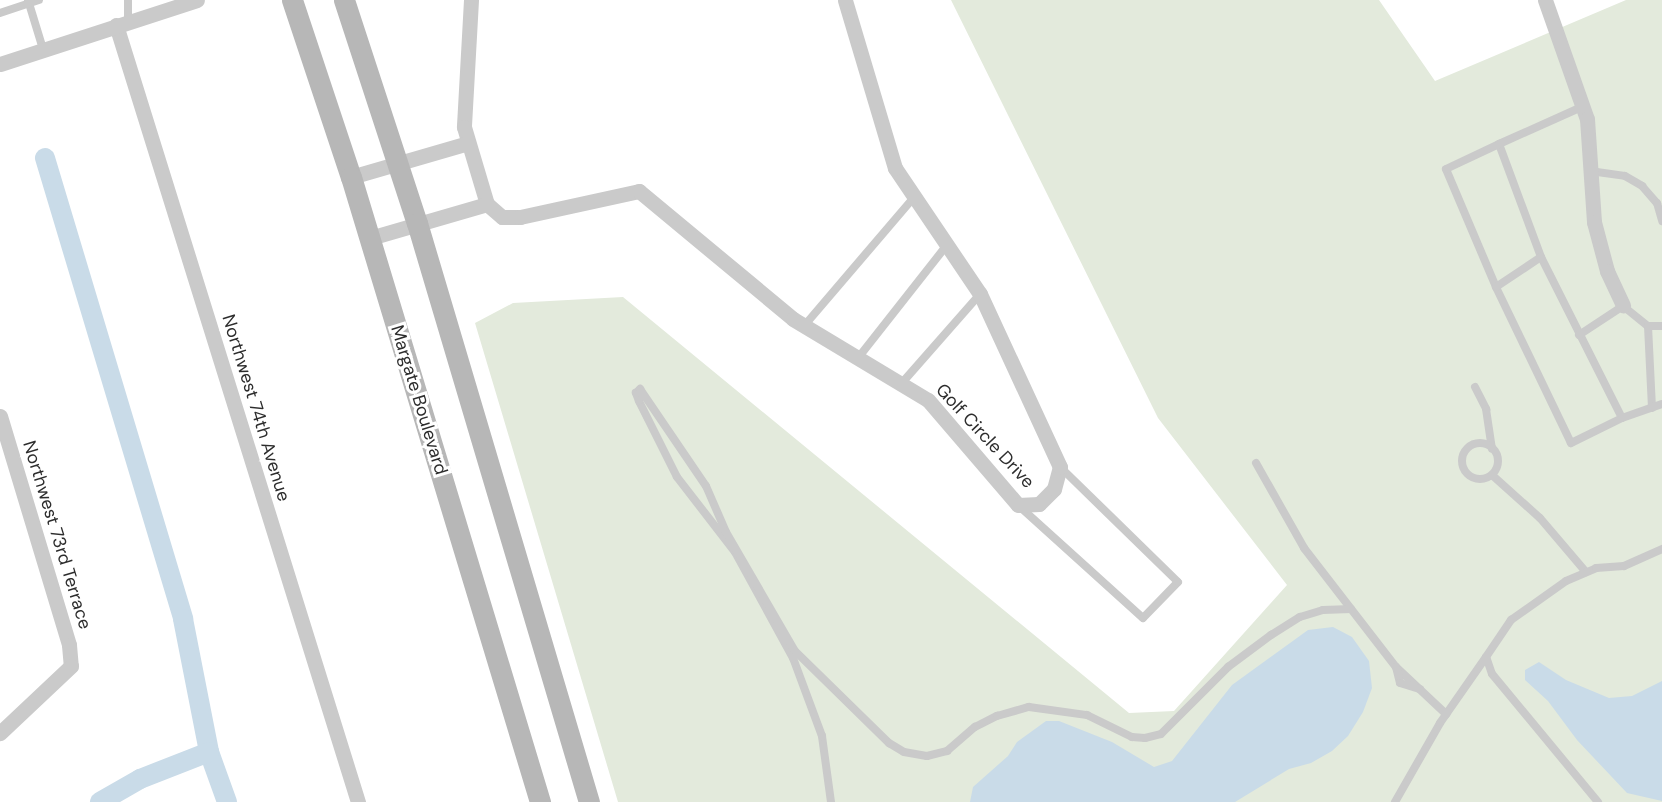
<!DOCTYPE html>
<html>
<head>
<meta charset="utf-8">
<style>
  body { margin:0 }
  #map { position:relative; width:1662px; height:802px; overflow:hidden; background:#fff; font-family:"DM Sans",sans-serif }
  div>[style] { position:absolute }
  .green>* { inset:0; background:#e3eadc }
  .water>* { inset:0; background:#c9dbe8 }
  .canal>* { height:20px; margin:-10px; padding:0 10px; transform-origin:10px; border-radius:10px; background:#c9dbe8 }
  .lane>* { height:8px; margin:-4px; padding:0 4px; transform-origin:4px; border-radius:4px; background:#cacaca }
  .lane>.ring { margin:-4px; padding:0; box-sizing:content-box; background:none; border:8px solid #cacaca; border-radius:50% }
  .street>* { height:15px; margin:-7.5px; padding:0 7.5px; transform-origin:7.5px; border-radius:7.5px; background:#cacaca }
  .secondary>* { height:21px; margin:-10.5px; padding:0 10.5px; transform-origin:10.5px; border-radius:10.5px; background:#b7b7b7 }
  span { translate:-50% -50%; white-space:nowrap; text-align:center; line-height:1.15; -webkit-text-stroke:6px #fff; paint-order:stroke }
  .street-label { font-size:18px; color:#2d2d2d }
</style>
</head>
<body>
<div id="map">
  <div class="green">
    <div style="clip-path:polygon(951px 0,1379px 0,1435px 81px,1626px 0,1662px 0,1662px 802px,618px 802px,475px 323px,513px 303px,623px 297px,1129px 713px,1174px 711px,1287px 585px,1158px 418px)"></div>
  </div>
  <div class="water">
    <div style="clip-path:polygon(1333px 627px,1352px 637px,1369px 661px,1372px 688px,1363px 712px,1348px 736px,1332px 751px,1311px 763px,1289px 769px,1235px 802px,970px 802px,973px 787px,1008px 756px,1017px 742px,1046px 721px,1059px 721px,1112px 742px,1154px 767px,1172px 761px,1232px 685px,1308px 630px)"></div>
    <div style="clip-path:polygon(1539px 662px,1566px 680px,1609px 698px,1632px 696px,1662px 681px,1662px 801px,1627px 793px,1577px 740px,1548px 701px,1525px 680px,1525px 670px)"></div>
  </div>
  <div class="canal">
    <div style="left:45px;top:158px;width:481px;rotate:73.3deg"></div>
    <div style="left:183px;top:619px;width:136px;rotate:78.9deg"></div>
    <div style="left:209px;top:752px;width:53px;rotate:70.2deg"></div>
    <div style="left:100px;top:802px;width:46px;rotate:-29.9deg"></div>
    <div style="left:140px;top:779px;width:74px;rotate:-21.4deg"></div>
  </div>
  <div class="lane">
    <div style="left:28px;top:0;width:51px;rotate:73deg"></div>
    <div style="left:0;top:13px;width:41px;rotate:-18.4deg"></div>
    <div style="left:128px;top:22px;width:22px;rotate:-90deg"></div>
    <div style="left:1499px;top:144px;width:121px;rotate:69.6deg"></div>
    <div style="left:1541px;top:257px;width:180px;rotate:63.3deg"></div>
    <div style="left:1622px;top:418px;width:57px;rotate:153.9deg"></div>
    <div style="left:1571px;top:443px;width:173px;rotate:-115.7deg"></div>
    <div style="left:1496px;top:287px;width:128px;rotate:-113deg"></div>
    <div style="left:1446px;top:169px;width:59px;rotate:-25.3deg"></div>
    <div style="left:1499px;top:144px;width:93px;rotate:-24.1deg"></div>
    <div style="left:1590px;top:171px;width:35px;rotate:8deg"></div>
    <div style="left:1625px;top:176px;width:20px;rotate:30deg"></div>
    <div style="left:1642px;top:186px;width:23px;rotate:49deg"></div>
    <div style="left:1657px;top:203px;width:19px;rotate:74deg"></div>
    <div style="left:1496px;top:287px;width:54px;rotate:-33.7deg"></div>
    <div style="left:804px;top:326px;width:170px;rotate:-49.5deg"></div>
    <div style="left:1648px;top:326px;width:82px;rotate:87.2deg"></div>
    <div style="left:1579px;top:335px;width:53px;rotate:-33.4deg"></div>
    <div style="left:1623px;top:306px;width:32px;rotate:39deg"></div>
    <div style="left:1648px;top:326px;width:14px"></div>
    <div style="left:858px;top:358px;width:144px;rotate:-51.8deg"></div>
    <div style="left:901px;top:384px;width:120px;rotate:-48.7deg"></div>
    <div style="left:1475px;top:387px;width:25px;rotate:63deg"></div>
    <div style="left:1486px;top:409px;width:40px;rotate:81.5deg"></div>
    <div style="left:1622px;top:418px;width:42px;rotate:-19.3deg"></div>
    <div class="ring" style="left:1462px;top:443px;width:28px;height:28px"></div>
    <div style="left:1256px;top:463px;width:98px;rotate:60.5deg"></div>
    <div style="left:1304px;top:548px;width:150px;rotate:52.3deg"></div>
    <div style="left:1396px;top:667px;width:69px;rotate:43.2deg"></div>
    <div style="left:1492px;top:475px;width:64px;rotate:41.9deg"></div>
    <div style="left:1540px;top:518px;width:71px;rotate:49.6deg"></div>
    <div style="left:1019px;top:506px;width:167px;rotate:42.1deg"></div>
    <div style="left:1143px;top:618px;width:50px;rotate:-45.8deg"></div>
    <div style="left:1178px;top:582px;width:165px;rotate:-135.7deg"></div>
    <div style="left:1396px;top:667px;width:16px;rotate:76deg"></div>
    <div style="left:1400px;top:683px;width:21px;rotate:17deg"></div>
    <div style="left:831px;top:802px;width:67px;rotate:-97.8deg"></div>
    <div style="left:822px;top:736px;width:83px;rotate:-110.4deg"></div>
    <div style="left:793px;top:658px;width:121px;rotate:-118.7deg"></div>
    <div style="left:735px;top:552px;width:95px;rotate:-127.7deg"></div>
    <div style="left:677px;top:477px;width:85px;rotate:-116.6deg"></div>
    <div style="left:639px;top:401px;width:9px;rotate:-111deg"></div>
    <div style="left:636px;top:393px;width:6px;rotate:-45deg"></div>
    <div style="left:640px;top:389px;width:117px;rotate:55.8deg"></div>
    <div style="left:706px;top:486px;width:50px;rotate:66.5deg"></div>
    <div style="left:726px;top:532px;width:138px;rotate:59.9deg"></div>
    <div style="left:795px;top:651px;width:132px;rotate:44.4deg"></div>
    <div style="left:889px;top:743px;width:17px;rotate:31deg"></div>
    <div style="left:904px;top:752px;width:23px;rotate:10deg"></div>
    <div style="left:927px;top:756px;width:21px;rotate:-14deg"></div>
    <div style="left:947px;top:751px;width:37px;rotate:-41deg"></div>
    <div style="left:975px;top:727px;width:25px;rotate:-27deg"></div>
    <div style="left:997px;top:716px;width:33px;rotate:-16deg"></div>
    <div style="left:1029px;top:707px;width:59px;rotate:7.9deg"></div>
    <div style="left:1087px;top:715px;width:50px;rotate:26.1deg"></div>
    <div style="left:1132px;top:737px;width:13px;rotate:4deg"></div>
    <div style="left:1145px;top:738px;width:16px;rotate:-14deg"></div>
    <div style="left:1161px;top:734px;width:95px;rotate:-45deg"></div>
    <div style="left:1228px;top:667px;width:54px;rotate:-36.7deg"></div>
    <div style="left:1271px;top:635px;width:34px;rotate:-32deg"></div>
    <div style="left:1300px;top:617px;width:24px;rotate:-17deg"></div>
    <div style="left:1323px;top:610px;width:28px;rotate:-2deg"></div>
    <div style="left:1395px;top:802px;width:91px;rotate:-60.3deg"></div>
    <div style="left:1440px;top:723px;width:80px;rotate:-55.1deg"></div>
    <div style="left:1598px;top:802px;width:166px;rotate:-129.6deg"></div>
    <div style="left:1492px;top:674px;width:18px;rotate:-109deg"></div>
    <div style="left:1486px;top:657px;width:45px;rotate:-56deg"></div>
    <div style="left:1511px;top:620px;width:67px;rotate:-35.3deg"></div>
    <div style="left:1566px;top:581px;width:33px;rotate:-23deg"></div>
    <div style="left:1596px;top:568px;width:28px;rotate:-4deg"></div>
    <div style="left:1624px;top:566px;width:42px;rotate:-24.1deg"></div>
  </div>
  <div class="street">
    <div style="left:471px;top:0;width:127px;rotate:93.2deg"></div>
    <div style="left:464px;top:127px;width:80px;rotate:73.4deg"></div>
    <div style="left:487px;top:204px;width:20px;rotate:41deg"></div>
    <div style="left:502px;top:217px;width:18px"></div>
    <div style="left:520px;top:217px;width:122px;rotate:-12.3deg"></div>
    <div style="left:639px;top:191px;width:200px;rotate:39.7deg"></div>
    <div style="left:793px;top:319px;width:157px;rotate:31deg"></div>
    <div style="left:928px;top:400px;width:138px;rotate:49.4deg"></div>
    <div style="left:1018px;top:505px;width:21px;rotate:-3deg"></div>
    <div style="left:1039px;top:504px;width:21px;rotate:-45deg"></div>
    <div style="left:1054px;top:489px;width:23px;rotate:-75deg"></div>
    <div style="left:1060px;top:467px;width:191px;rotate:-114.8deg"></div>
    <div style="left:980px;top:294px;width:152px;rotate:-124deg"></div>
    <div style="left:895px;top:168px;width:175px;rotate:-106.6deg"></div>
    <div style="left:1545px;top:0;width:126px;rotate:70.6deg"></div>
    <div style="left:1587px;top:119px;width:103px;rotate:86.1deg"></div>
    <div style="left:1594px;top:222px;width:51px;rotate:75.1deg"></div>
    <div style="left:1607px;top:271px;width:38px;rotate:65deg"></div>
    <div style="left:116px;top:25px;width:814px;rotate:72.7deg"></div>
    <div style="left:0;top:64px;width:207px;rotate:-18deg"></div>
    <div style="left:351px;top:177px;width:122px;rotate:-16.2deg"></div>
    <div style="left:370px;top:238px;width:122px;rotate:-16.2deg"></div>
    <div style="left:0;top:416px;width:239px;rotate:73.2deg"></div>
    <div style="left:69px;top:645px;width:21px;rotate:85deg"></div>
    <div style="left:71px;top:666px;width:98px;rotate:136.7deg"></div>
  </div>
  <div class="secondary">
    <div style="left:292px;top:0;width:187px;rotate:71.6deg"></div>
    <div style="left:351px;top:177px;width:653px;rotate:73.17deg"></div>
    <div style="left:344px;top:0;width:235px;rotate:71.9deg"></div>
    <div style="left:417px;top:223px;width:604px;rotate:73.46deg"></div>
  </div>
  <div class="street-label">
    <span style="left:419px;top:400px;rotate:73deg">Margate Boulevard</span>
    <span style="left:256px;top:408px;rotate:73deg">Northwest 74th Avenue</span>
    <span style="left:985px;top:436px;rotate:47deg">Golf Circle Drive</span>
    <span style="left:57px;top:535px;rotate:73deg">Northwest 73rd Terrace</span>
  </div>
</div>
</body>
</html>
